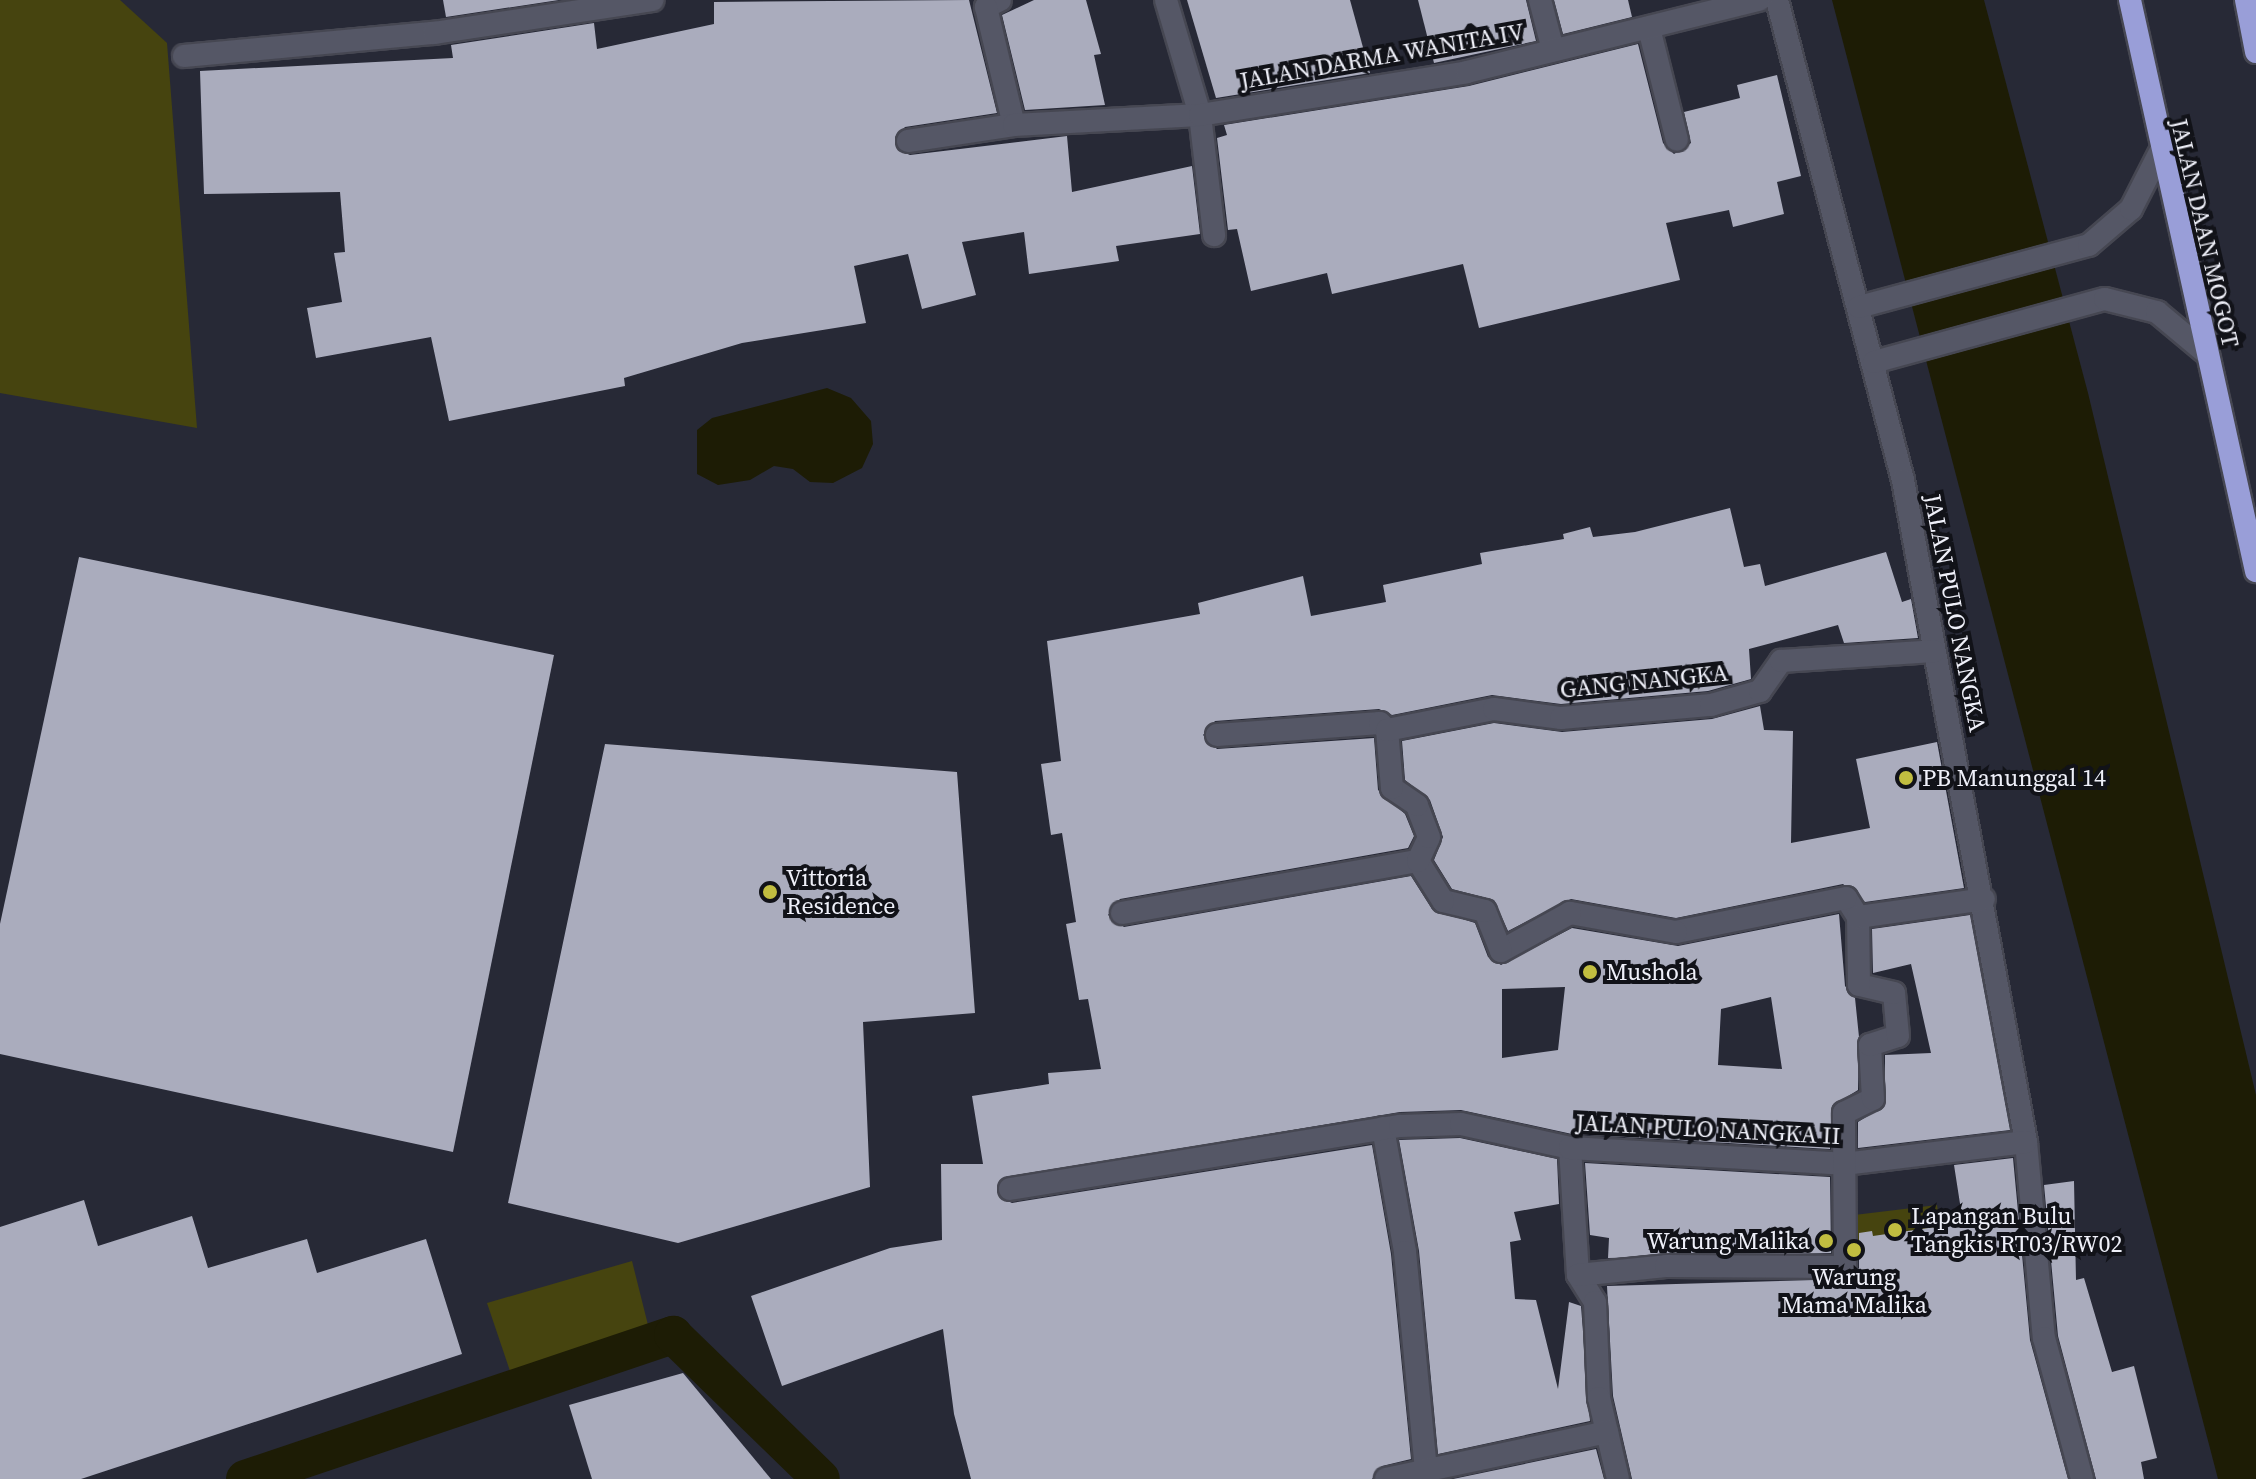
<!DOCTYPE html>
<html>
<head>
<meta charset="utf-8">
<style>
  body { margin:0 }
  #map { position:relative; width:2256px; height:1479px; overflow:hidden; background:#272936; font-family:"Source Serif 4",serif }
  div>[style] { position:absolute }
  .green>* { inset:0; background:#46440f }
  .water>* { inset:0; background:#1d1c05 }
  .canal>* { height:38px; margin:-19px; padding:0 19px; transform-origin:19px; border-radius:19px; background:#1d1c05 }
  .building>* { inset:0; background:#aaacbd }
  .roads { filter:drop-shadow(2px 0 #464752) drop-shadow(-2px 0 #464752) drop-shadow(0 2px #464752) drop-shadow(0 -2px #464752) }
  .minor>* { height:22px; margin:-11px; padding:0 11px; transform-origin:11px; border-radius:11px; background:#555766 }
  .trunk>* { height:22px; margin:-11px; padding:0 11px; transform-origin:11px; border-radius:11px; background:#999ed8 }
  .dots>* { width:22px; height:22px; translate:-50% -50%; box-sizing:border-box; border:4px solid #111218; border-radius:50% }
  span { translate:-50% -50%; white-space:nowrap; text-align:center; line-height:1.15; -webkit-text-stroke:8px #111218; paint-order:stroke }
  .street-label { font-size:24px; color:#eff0f9 }
  .poi-label { font-size:24px; color:#eff0f9 }
  .left { translate:0 -50%; text-align:left }
  .right { translate:-100% -50%; text-align:right }
</style>
</head>
<body>
<div id="map">
  <div class="green">
    <div style="clip-path:polygon(0 0,120px 0,167px 43px,197px 428px,0 393px)"></div>
    <div style="clip-path:polygon(1937px 1205px,1943px 1244px,1854px 1250px,1846px 1216px)"></div>
    <div style="clip-path:polygon(632px 1261px,649px 1329px,510px 1371px,487px 1303px)"></div>
  </div>
  <div class="water">
    <div style="clip-path:polygon(1832px 0,1984px 0,2088px 393px,2256px 1095px,2256px 1479px,2218px 1479px)"></div>
    <div style="clip-path:polygon(827px 388px,851px 398px,871px 421px,873px 444px,862px 468px,833px 483px,810px 482px,793px 469px,774px 466px,750px 480px,718px 485px,697px 474px,697px 430px,712px 418px)"></div>
  </div>
  <div class="canal">
    <div style="left:245px;top:1479px;width:452px;rotate:-18.6deg"></div>
    <div style="left:673px;top:1335px;width:206px;rotate:44.2deg"></div>
  </div>
  <div class="building">
    <div style="clip-path:polygon(443px 0,559px 0,446px 17px)"></div>
    <div style="clip-path:polygon(969px 0,997px 113px,905px 127px,895px 137px,898px 150px,910px 155px,1067px 136px,1072px 192px,1192px 166px,1200px 234px,1116px 246px,1119px 261px,1029px 274px,1024px 232px,962px 242px,976px 295px,922px 309px,908px 254px,854px 266px,866px 323px,742px 343px,624px 378px,625px 386px,449px 421px,431px 337px,316px 358px,307px 308px,342px 302px,334px 253px,345px 252px,340px 192px,204px 194px,200px 71px,453px 58px,451px 45px,594px 23px,597px 49px,714px 24px,714px 2px)"></div>
    <div style="clip-path:polygon(1034px 0,1086px 0,1101px 54px,1094px 55px,1105px 105px,1025px 110px,1002px 15px)"></div>
    <div style="clip-path:polygon(1187px 0,1350px 0,1370px 73px,1216px 98px)"></div>
    <div style="clip-path:polygon(1418px 0,1526px 0,1536px 41px,1434px 63px)"></div>
    <div style="clip-path:polygon(1554px 0,1628px 0,1632px 17px,1563px 34px)"></div>
    <div style="clip-path:polygon(1638px 44px,1663px 143px,1674px 154px,1691px 143px,1684px 112px,1740px 98px,1737px 85px,1777px 75px,1801px 176px,1777px 182px,1784px 214px,1733px 227px,1729px 210px,1666px 223px,1680px 280px,1479px 328px,1463px 264px,1332px 294px,1327px 273px,1251px 291px,1237px 229px,1228px 230px,1217px 138px,1227px 135px,1224px 125px,1469px 86px)"></div>
    <div style="clip-path:polygon(evenodd,1730px 508px,1744px 567px,1760px 564px,1765px 586px,1886px 552px,1902px 602px,1911px 599px,1918px 638px,1844px 643px,1838px 625px,1749px 649px,1751px 679px,1708px 691px,1561px 704px,1492px 695px,1392px 715px,1379px 709px,1215px 721px,1203px 735px,1217px 749px,1374px 738px,1378px 790px,1405px 814px,1414px 836px,1408px 848px,1120px 899px,1108px 915px,1124px 927px,1411px 876px,1432px 909px,1475px 923px,1488px 957px,1501px 965px,1572px 928px,1678px 946px,1839px 914px,1845px 986px,1855px 998px,1859px 1037px,1858px 1090px,1832px 1106px,1830px 1149px,1572px 1134px,1461px 1110px,1400px 1112px,1001px 1179px,999px 1197px,1012px 1203px,1372px 1145px,1391px 1254px,1411px 1459px,1382px 1466px,1372px 1479px,971px 1479px,954px 1414px,943px 1329px,782px 1386px,751px 1296px,890px 1248px,942px 1240px,941px 1164px,983px 1164px,972px 1096px,1049px 1084px,1048px 1073px,1101px 1069px,1088px 999px,1079px 1000px,1066px 924px,1076px 922px,1062px 833px,1051px 835px,1041px 764px,1061px 761px,1047px 641px,1200px 614px,1198px 603px,1303px 576px,1311px 616px,1386px 602px,1383px 585px,1482px 564px,1480px 553px,1564px 539px,1563px 534px,1590px 527px,1593px 537px,1635px 532px,1730px 508px,1565px 987px,1558px 1050px,1502px 1058px,1502px 989px,1565px 987px,1730px 508px,1771px 997px,1782px 1069px,1718px 1065px,1721px 1009px,1771px 997px)"></div>
    <div style="clip-path:polygon(79px 557px,554px 655px,453px 1152px,0 1054px,0 924px)"></div>
    <div style="clip-path:polygon(1760px 706px,1764px 730px,1793px 731px,1791px 843px,1870px 828px,1856px 759px,1937px 742px,1964px 888px,1865px 902px,1843px 884px,1676px 918px,1571px 899px,1508px 931px,1494px 900px,1452px 889px,1434px 860px,1443px 837px,1430px 800px,1405px 780px,1402px 741px,1494px 723px,1562px 732px,1712px 719px)"></div>
    <div style="clip-path:polygon(605px 744px,957px 772px,975px 1013px,863px 1022px,870px 1187px,678px 1243px,508px 1203px)"></div>
    <div style="clip-path:polygon(1970px 915px,2010px 1130px,1858px 1148px,1858px 1122px,1885px 1105px,1885px 1055px,1931px 1053px,1911px 964px,1873px 973px,1872px 929px)"></div>
    <div style="clip-path:polygon(1460px 1138px,1557px 1159px,1559px 1204px,1514px 1212px,1521px 1240px,1510px 1242px,1515px 1299px,1536px 1300px,1558px 1389px,1569px 1302px,1581px 1306px,1590px 1421px,1438px 1454px,1419px 1251px,1399px 1140px)"></div>
    <div style="clip-path:polygon(2013px 1158px,2030px 1340px,2068px 1479px,1632px 1479px,1613px 1396px,1607px 1286px,1851px 1279px,1859px 1268px,1859px 1233px,1872px 1231px,1873px 1236px,1963px 1223px,1954px 1165px)"></div>
    <div style="clip-path:polygon(1585px 1163px,1830px 1177px,1831px 1253px,1608px 1258px,1609px 1238px,1590px 1235px)"></div>
    <div style="clip-path:polygon(2074px 1181px,2076px 1280px,2084px 1278px,2112px 1372px,2134px 1366px,2157px 1458px,2141px 1462px,2144px 1479px,2096px 1479px,2058px 1336px,2044px 1185px)"></div>
    <div style="clip-path:polygon(84px 1200px,98px 1246px,192px 1216px,208px 1268px,307px 1239px,317px 1273px,426px 1239px,462px 1354px,81px 1479px,0 1479px,0 1227px)"></div>
    <div style="clip-path:polygon(683px 1373px,771px 1479px,592px 1479px,569px 1405px)"></div>
    <div style="clip-path:polygon(1596px 1449px,1604px 1479px,1453px 1479px)"></div>
  </div>
  <div class="roads">
    <div class="minor">
      <div style="left:1000px;top:0;width:16px;rotate:153deg"></div>
      <div style="left:986px;top:7px;width:121px;rotate:76.7deg"></div>
      <div style="left:1166px;top:0;width:120px;rotate:73.5deg"></div>
      <div style="left:1200px;top:115px;width:121px;rotate:83.3deg"></div>
      <div style="left:1540px;top:0;width:52px;rotate:75.4deg"></div>
      <div style="left:1777px;top:0;width:496px;rotate:75.3deg"></div>
      <div style="left:1903px;top:480px;width:673px;rotate:79.47deg"></div>
      <div style="left:2026px;top:1142px;width:197px;rotate:84.8deg"></div>
      <div style="left:2044px;top:1338px;width:146px;rotate:74.9deg"></div>
      <div style="left:1649px;top:28px;width:115px;rotate:76deg"></div>
      <div style="left:184px;top:56px;width:251px;rotate:-5.3deg"></div>
      <div style="left:434px;top:33px;width:221px;rotate:-8.6deg"></div>
      <div style="left:908px;top:141px;width:107px;rotate:-8.6deg"></div>
      <div style="left:1014px;top:125px;width:186px;rotate:-3.1deg"></div>
      <div style="left:1200px;top:115px;width:270px;rotate:-9.1deg"></div>
      <div style="left:1467px;top:72px;width:301px;rotate:-13.9deg"></div>
      <div style="left:1859px;top:307px;width:238px;rotate:-15.1deg"></div>
      <div style="left:2089px;top:245px;width:55px;rotate:-40.6deg"></div>
      <div style="left:2131px;top:209px;width:62px;rotate:-63deg"></div>
      <div style="left:1874px;top:362px;width:239px;rotate:-15.3deg"></div>
      <div style="left:2105px;top:299px;width:54px;rotate:14deg"></div>
      <div style="left:2157px;top:312px;width:62px;rotate:39.8deg"></div>
      <div style="left:1217px;top:735px;width:163px;rotate:-4.2deg"></div>
      <div style="left:1380px;top:723px;width:10px;rotate:45deg"></div>
      <div style="left:1122px;top:913px;width:301px;rotate:-10deg"></div>
      <div style="left:1858px;top:917px;width:22px;rotate:-122deg"></div>
      <div style="left:1846px;top:898px;width:173px;rotate:168.7deg"></div>
      <div style="left:1676px;top:932px;width:108px;rotate:-169.8deg"></div>
      <div style="left:1570px;top:913px;width:79px;rotate:151.2deg"></div>
      <div style="left:1501px;top:951px;width:43px;rotate:-111.8deg"></div>
      <div style="left:1485px;top:911px;width:43px;rotate:-166.6deg"></div>
      <div style="left:1443px;top:901px;width:47px;rotate:-122deg"></div>
      <div style="left:1418px;top:861px;width:26px;rotate:-65deg"></div>
      <div style="left:1429px;top:837px;width:34px;rotate:-111deg"></div>
      <div style="left:1417px;top:805px;width:30px;rotate:-146deg"></div>
      <div style="left:1392px;top:788px;width:58px;rotate:-94.9deg"></div>
      <div style="left:1387px;top:730px;width:109px;rotate:-11.1deg"></div>
      <div style="left:1494px;top:709px;width:68px;rotate:7.7deg"></div>
      <div style="left:1561px;top:718px;width:151px;rotate:-5deg"></div>
      <div style="left:1711px;top:705px;width:51px;rotate:-15.9deg"></div>
      <div style="left:1760px;top:691px;width:37px;rotate:-55deg"></div>
      <div style="left:1781px;top:661px;width:153px;rotate:-3.7deg"></div>
      <div style="left:1383px;top:1128px;width:126px;rotate:79.9deg"></div>
      <div style="left:1405px;top:1252px;width:220px;rotate:84.5deg"></div>
      <div style="left:1570px;top:1148px;width:127px;rotate:86.4deg"></div>
      <div style="left:1578px;top:1275px;width:32px;rotate:58deg"></div>
      <div style="left:1595px;top:1302px;width:96px;rotate:87.6deg"></div>
      <div style="left:1599px;top:1398px;width:83px;rotate:76.8deg"></div>
      <div style="left:1010px;top:1189px;width:395px;rotate:-9.2deg"></div>
      <div style="left:1400px;top:1126px;width:61px;rotate:-1.9deg"></div>
      <div style="left:1461px;top:1124px;width:112px;rotate:12.4deg"></div>
      <div style="left:1570px;top:1148px;width:274px;rotate:3.3deg"></div>
      <div style="left:1844px;top:1164px;width:183px;rotate:-6.9deg"></div>
      <div style="left:1578px;top:1275px;width:88px;rotate:-5.8deg"></div>
      <div style="left:1666px;top:1266px;width:179px;rotate:0.3deg"></div>
      <div style="left:1845px;top:1267px;width:154px;rotate:-90.4deg"></div>
      <div style="left:1844px;top:1113px;width:32px;rotate:-26deg"></div>
      <div style="left:1873px;top:1099px;width:54px;rotate:-93.2deg"></div>
      <div style="left:1870px;top:1045px;width:29px;rotate:-18deg"></div>
      <div style="left:1898px;top:1036px;width:43px;rotate:-95.3deg"></div>
      <div style="left:1894px;top:993px;width:36px;rotate:-167deg"></div>
      <div style="left:1859px;top:985px;width:68px;rotate:-90.8deg"></div>
      <div style="left:1858px;top:917px;width:127px;rotate:-8.1deg"></div>
      <div style="left:1386px;top:1479px;width:226px;rotate:-12deg"></div>
    </div>
    <div class="trunk">
      <div style="left:2130px;top:0;width:585px;rotate:77.56deg"></div>
      <div style="left:2246px;top:0;width:53px;rotate:79.1deg"></div>
    </div>
  </div>
  <div class="dots">
    <div style="left:1906px;top:778px;background:#c1bd40"></div>
    <div style="left:770px;top:892px;background:#c1bd40"></div>
    <div style="left:1590px;top:972px;background:#c1bd40"></div>
    <div style="left:1895px;top:1230px;background:#c1bd40"></div>
    <div style="left:1826px;top:1241px;background:#c1bd40"></div>
    <div style="left:1854px;top:1250px;background:#c1bd40"></div>
  </div>
  <div class="street-label">
    <span style="left:1382px;top:56px;rotate:-10deg">JALAN DARMA WANITA IV</span>
    <span style="left:2205px;top:233px;rotate:77deg">JALAN DAAN MOGOT</span>
    <span style="left:1955px;top:613px;rotate:79deg">JALAN PULO NANGKA</span>
    <span style="left:1644px;top:681px;rotate:-6deg">GANG NANGKA</span>
    <span style="left:1708px;top:1129px;rotate:3deg">JALAN PULO NANGKA II</span>
  </div>
  <div class="poi-label">
    <span class="left" style="left:1922px;top:778px">PB Manunggal 14</span>
    <span class="left" style="left:786px;top:892px">Vittoria<br>Residence</span>
    <span class="left" style="left:1606px;top:972px">Mushola</span>
    <span class="left" style="left:1911px;top:1230px">Lapangan Bulu<br>Tangkis RT03/RW02</span>
    <span class="right" style="left:1810px;top:1241px">Warung Malika</span>
    <span style="left:1854px;top:1291px">Warung<br>Mama Malika</span>
  </div>
</div>
</body>
</html>
